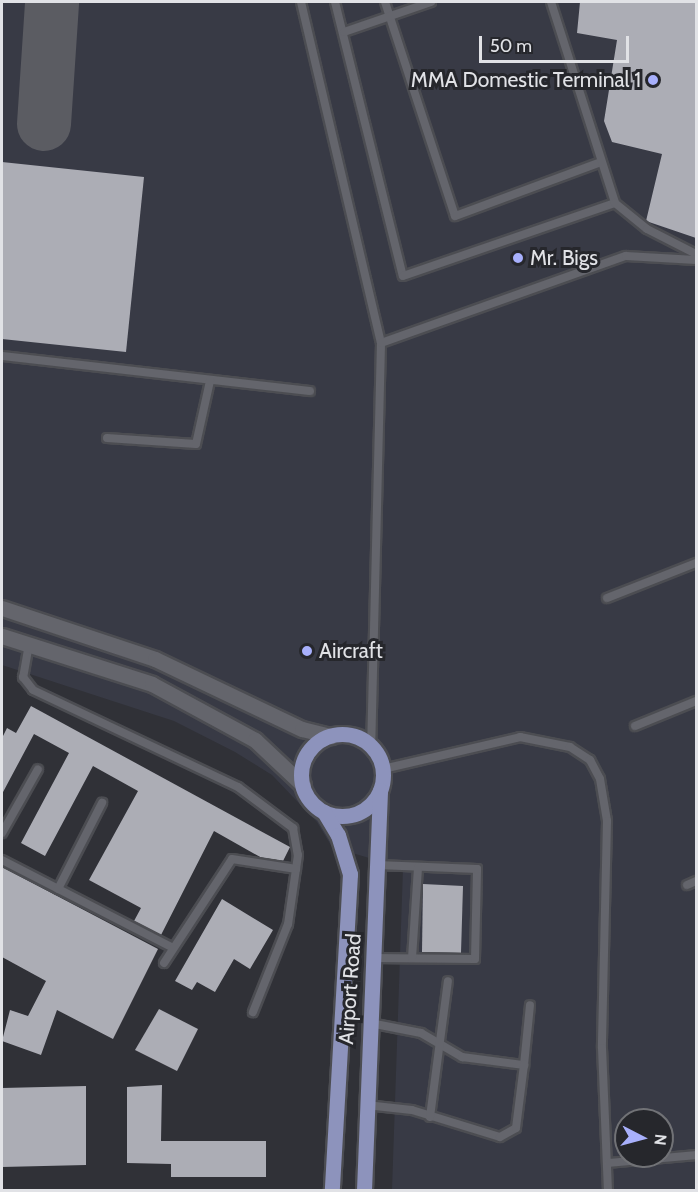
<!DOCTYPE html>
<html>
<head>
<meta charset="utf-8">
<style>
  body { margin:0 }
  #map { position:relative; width:698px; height:1192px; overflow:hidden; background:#303137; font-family:Cabin,sans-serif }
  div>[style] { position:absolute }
  .built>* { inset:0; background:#383a45 }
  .taxiway>* { height:54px; margin:-27px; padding:0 27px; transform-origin:27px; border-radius:27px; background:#5b5c62 }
  .building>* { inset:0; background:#acadb5 }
  .roads { filter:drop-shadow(2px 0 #4c4d52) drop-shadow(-2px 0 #4c4d52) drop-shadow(0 2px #4c4d52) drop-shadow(0 -2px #4c4d52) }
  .service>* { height:8px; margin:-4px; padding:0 4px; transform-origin:4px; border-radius:4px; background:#64656c }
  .secondary>* { height:15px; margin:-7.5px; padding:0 7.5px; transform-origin:7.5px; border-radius:7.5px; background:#64656c }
  .primary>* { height:15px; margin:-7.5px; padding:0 7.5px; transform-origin:7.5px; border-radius:7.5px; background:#8d93bc }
  .primary>.ring { margin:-7.5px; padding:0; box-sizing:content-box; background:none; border:15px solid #8d93bc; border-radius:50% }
  .dots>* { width:16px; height:16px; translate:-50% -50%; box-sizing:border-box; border:3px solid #26272c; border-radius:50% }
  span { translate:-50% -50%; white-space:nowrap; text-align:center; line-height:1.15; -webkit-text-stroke:6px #26272c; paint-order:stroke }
  .poi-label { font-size:21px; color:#e1e2e6 }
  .right { translate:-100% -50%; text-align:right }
  .left { translate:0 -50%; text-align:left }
  .street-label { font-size:21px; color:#e1e2e6 }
  .frame { position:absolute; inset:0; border:3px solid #e1e2e6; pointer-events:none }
  .north { position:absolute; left:614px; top:1108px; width:60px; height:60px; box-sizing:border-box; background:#26272c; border:2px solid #717276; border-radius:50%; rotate:96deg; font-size:16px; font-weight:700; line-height:24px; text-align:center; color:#e1e2e6 }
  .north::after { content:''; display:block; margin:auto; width:21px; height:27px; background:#a8b0fc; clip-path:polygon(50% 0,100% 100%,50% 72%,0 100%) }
  .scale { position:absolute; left:479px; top:36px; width:150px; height:27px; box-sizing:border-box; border:3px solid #e1e2e6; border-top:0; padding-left:8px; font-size:18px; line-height:21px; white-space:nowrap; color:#e1e2e6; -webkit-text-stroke:4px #26272c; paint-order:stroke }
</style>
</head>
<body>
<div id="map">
  <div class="built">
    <div style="clip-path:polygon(evenodd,2px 2px,696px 2px,696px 1190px,392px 1190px,403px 868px,332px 847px,317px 822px,272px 775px,235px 752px,174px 721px,2px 665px,2px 2px,626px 1120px,662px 1120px,662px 1156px,626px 1156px,626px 1120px)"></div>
  </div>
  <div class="taxiway">
    <div style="left:44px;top:124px;width:122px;rotate:-86.2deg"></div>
  </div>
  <div class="building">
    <div style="clip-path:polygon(580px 2px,696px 2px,696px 238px,646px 221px,662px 154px,612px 142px,604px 121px,617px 40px,577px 33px)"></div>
    <div style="clip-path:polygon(2px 162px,144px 177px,126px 352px,2px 339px)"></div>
    <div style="clip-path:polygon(31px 706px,290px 847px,283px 861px,262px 858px,214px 831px,161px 935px,134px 921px,141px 908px,89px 880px,138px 791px,93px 766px,45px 856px,21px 843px,69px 753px,34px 734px,2px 794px,2px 738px,7px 728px,16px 733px)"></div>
    <div style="clip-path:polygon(2px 867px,158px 949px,113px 1039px,57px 1010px,41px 1055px,2px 1041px,10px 1010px,28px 1016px,46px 981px,2px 957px)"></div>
    <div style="clip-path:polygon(423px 884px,463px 886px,461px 953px,422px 952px)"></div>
    <div style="clip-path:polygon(222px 899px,273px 930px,250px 969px,234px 959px,215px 992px,197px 982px,192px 990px,175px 981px)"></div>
    <div style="clip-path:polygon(159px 1009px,198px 1029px,177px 1071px,135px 1050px)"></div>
    <div style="clip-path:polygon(162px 1085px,161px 1141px,266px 1141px,266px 1177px,171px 1177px,171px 1164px,127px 1163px,127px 1087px)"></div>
    <div style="clip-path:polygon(86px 1086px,86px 1165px,2px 1167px,2px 1088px)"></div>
  </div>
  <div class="roads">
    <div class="service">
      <div style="left:301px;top:2px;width:350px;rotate:76.8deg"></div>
      <div style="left:381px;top:343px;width:403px;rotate:91.4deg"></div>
      <div style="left:335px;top:2px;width:282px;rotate:76.1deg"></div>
      <div style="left:403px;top:276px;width:224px;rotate:-19deg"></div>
      <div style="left:385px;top:2px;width:225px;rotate:71.9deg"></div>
      <div style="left:455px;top:216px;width:156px;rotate:-20.3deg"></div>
      <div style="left:551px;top:2px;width:211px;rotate:72.3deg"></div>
      <div style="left:615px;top:203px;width:41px;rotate:39.1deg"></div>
      <div style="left:647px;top:229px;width:55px;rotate:27deg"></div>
      <div style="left:344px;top:32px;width:92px;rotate:-19deg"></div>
      <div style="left:381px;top:343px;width:260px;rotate:-19.6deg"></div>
      <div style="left:626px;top:256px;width:70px;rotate:3.3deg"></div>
      <div style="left:2px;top:356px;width:310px;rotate:6.5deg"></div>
      <div style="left:107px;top:438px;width:89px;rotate:3.9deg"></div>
      <div style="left:196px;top:444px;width:65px;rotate:-77.5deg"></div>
      <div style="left:607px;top:598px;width:96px;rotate:-21.5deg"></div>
      <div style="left:29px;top:644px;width:34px;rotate:100deg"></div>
      <div style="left:23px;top:677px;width:16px;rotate:52deg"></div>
      <div style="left:33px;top:690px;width:227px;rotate:25.3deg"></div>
      <div style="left:238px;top:787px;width:69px;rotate:36.7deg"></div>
      <div style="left:293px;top:828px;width:27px;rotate:80deg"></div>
      <div style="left:298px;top:855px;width:70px;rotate:98.2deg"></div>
      <div style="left:288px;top:924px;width:95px;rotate:111.7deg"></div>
      <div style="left:635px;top:726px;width:66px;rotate:-22.3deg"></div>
      <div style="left:383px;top:769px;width:141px;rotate:-13.1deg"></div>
      <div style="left:520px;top:737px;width:51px;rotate:11.3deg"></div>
      <div style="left:570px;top:747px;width:24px;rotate:33deg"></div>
      <div style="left:590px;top:760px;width:21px;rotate:62deg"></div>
      <div style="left:600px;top:779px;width:43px;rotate:80.5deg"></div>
      <div style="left:607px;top:821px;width:227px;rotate:91.3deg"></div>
      <div style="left:602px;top:1048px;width:142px;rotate:87.6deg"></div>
      <div style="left:2px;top:833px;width:73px;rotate:-60.6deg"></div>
      <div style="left:2px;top:860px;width:192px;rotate:27.2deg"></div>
      <div style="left:687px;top:885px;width:10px;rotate:-24deg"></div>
      <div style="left:58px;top:889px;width:97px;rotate:-62.9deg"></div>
      <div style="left:373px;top:958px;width:102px;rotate:0.6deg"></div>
      <div style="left:475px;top:959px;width:90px;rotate:-88.7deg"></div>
      <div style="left:477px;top:869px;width:100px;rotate:-177.7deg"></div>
      <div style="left:412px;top:958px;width:91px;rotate:-86.2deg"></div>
      <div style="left:164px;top:963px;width:124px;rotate:-56.8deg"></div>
      <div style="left:232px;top:859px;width:65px;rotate:8.9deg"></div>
      <div style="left:370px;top:1023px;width:52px;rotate:11.1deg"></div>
      <div style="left:421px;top:1033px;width:48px;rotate:30.3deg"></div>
      <div style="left:462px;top:1057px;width:63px;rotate:7.4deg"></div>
      <div style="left:524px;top:1065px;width:60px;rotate:-84.3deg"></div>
      <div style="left:366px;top:1105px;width:46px;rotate:6.2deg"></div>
      <div style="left:412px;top:1110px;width:92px;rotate:17.1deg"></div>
      <div style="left:500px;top:1137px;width:18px;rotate:-29deg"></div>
      <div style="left:516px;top:1128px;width:64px;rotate:-82.8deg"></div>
      <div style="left:430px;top:1117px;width:137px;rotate:-82.5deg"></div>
      <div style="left:608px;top:1163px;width:88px;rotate:-5.2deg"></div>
    </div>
    <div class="secondary">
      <div style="left:2px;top:608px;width:161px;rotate:18.4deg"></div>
      <div style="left:155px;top:659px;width:163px;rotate:25.5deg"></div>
      <div style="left:302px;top:729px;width:30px;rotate:14deg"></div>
      <div style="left:2px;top:636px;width:157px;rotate:17.7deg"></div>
      <div style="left:152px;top:684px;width:117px;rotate:28.5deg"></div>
      <div style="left:255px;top:740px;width:66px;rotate:43.2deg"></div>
    </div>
    <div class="primary">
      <div class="ring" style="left:301px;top:734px;width:67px;height:67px"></div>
      <div style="left:324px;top:812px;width:27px;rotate:59deg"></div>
      <div style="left:338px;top:835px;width:41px;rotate:72.9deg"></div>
      <div style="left:350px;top:874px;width:317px;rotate:93.3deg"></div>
      <div style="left:364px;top:1190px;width:400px;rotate:-87.7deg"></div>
    </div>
  </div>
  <div class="dots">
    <div style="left:653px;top:80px;background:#a8b0fc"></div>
    <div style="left:518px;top:258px;background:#a8b0fc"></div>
    <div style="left:307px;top:651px;background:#a8b0fc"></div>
  </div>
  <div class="poi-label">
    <span class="right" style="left:641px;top:80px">MMA Domestic Terminal 1</span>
    <span class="left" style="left:530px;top:258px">Mr. Bigs</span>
    <span class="left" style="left:319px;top:651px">Aircraft</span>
  </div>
  <div class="street-label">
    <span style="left:350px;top:989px;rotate:-86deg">Airport Road</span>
  </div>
  <div class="frame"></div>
  <div class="north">N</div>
  <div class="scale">50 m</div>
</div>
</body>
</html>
